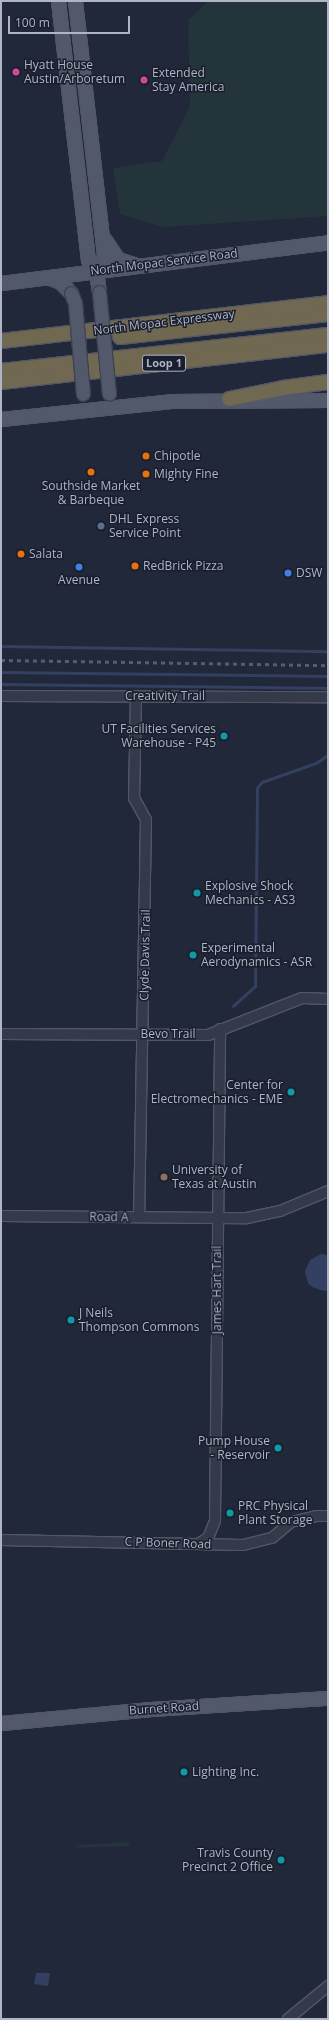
<!DOCTYPE html>
<html>
<head>
<meta charset="utf-8">
<style>
  body { margin:0 }
  #map { position:relative; width:329px; height:2020px; overflow:hidden; background:#212839; font-family:"Open Sans",sans-serif }
  div>[style] { position:absolute }
  .green>* { inset:0; background:#23343a }
  .water>* { inset:0; background:#344061 }
  .stream>* { height:2.5px; margin:-1.25px; padding:0 1.25px; transform-origin:1.25px; border-radius:1.25px; background:#344061 }
  .roads { filter:drop-shadow(1px 0 #525767) drop-shadow(-1px 0 #525767) drop-shadow(0 1px #525767) drop-shadow(0 -1px #525767) }
  .minor>* { height:10px; margin:-5px; padding:0 5px; transform-origin:5px; border-radius:5px; background:#343a49 }
  .major>* { height:13px; margin:-6.5px; padding:0 6.5px; transform-origin:6.5px; border-radius:6.5px; background:#52596a }
  .highway>* { height:14px; margin:-7px; padding:0 7px; transform-origin:7px; border-radius:7px; background:#706851 }
  .rail>* { height:2.5px; margin-top:-1.25px; transform-origin:0; background:repeating-linear-gradient(90deg,#565d71 0 4px,transparent 0 8px) }
  .bridges { filter:drop-shadow(1px 0 #3e4353) drop-shadow(-1px 0 #3e4353) drop-shadow(0 1px #3e4353) drop-shadow(0 -1px #3e4353) }
  .major-bridge>* { height:13px; margin:-6.5px; padding:0 6.5px; transform-origin:6.5px; border-radius:6.5px; background:#52596a }
  .dots>* { width:11px; height:11px; translate:-50% -50%; box-sizing:border-box; border:2px solid #1a1f2e; border-radius:50% }
  span { translate:-50% -50%; white-space:nowrap; text-align:center; line-height:1.15; -webkit-text-stroke:3px #1a1f2e; paint-order:stroke }
  .shield-label span { padding:1px 3px; background:#1a1f2e; border:1px solid; border-radius:3px; -webkit-text-stroke-width:0 }
  .shield-label { font-size:11px; color:#afb4c6; font-weight:700 }
  .poi-label { font-size:12px; color:#afb4c6 }
  .left { translate:0 -50%; text-align:left }
  .right { translate:-100% -50%; text-align:right }
  .street-label { font-size:12px; color:#afb4c6 }
  .frame { position:absolute; inset:0; border:2px solid #afb4c6; pointer-events:none }
  .scale { position:absolute; left:8px; top:16px; width:122px; height:18px; box-sizing:border-box; border:2px solid #afb4c6; border-top:0; padding-left:5px; font-size:12px; line-height:14px; white-space:nowrap; color:#afb4c6; -webkit-text-stroke:3px #1a1f2e; paint-order:stroke }
</style>
</head>
<body>
<div id="map">
  <div class="green">
    <div style="clip-path:polygon(208px 1px,328px 1px,328px 216px,163px 227px,120px 214px,113px 168px,162px 161px,190px 106px,188px 20px)"></div>
    <div style="clip-path:polygon(129px 1842px,129px 1846px,77px 1848px,76px 1845px)"></div>
  </div>
  <div class="water">
    <div style="clip-path:polygon(321px 1254px,328px 1255px,328px 1290px,324px 1291px,312px 1287px,308px 1283px,305px 1271px,310px 1260px)"></div>
    <div style="clip-path:polygon(36px 1973px,50px 1973px,48px 1986px,34px 1984px)"></div>
  </div>
  <div class="stream">
    <div style="left:1px;top:646px;width:327px;rotate:0.9deg"></div>
    <div style="left:1px;top:672px;width:327px;rotate:0.7deg"></div>
    <div style="left:1px;top:684px;width:327px;rotate:0.7deg"></div>
    <div style="left:233px;top:1006px;width:30px;rotate:-42deg"></div>
    <div style="left:255px;top:986px;width:198px;rotate:-89.4deg"></div>
    <div style="left:257px;top:788px;width:8px;rotate:-50deg"></div>
    <div style="left:262px;top:782px;width:57px;rotate:-19.4deg"></div>
    <div style="left:316px;top:763px;width:14px;rotate:-34deg"></div>
  </div>
  <div class="roads">
    <div class="minor">
      <div style="left:1px;top:696px;width:327px;rotate:0.2deg"></div>
      <div style="left:136px;top:696px;width:102px;rotate:91.1deg"></div>
      <div style="left:134px;top:798px;width:25px;rotate:61deg"></div>
      <div style="left:146px;top:820px;width:397px;rotate:91deg"></div>
      <div style="left:1px;top:1034px;width:207px;rotate:0.3deg"></div>
      <div style="left:208px;top:1035px;width:101px;rotate:-21.5deg"></div>
      <div style="left:302px;top:998px;width:26px;rotate:2deg"></div>
      <div style="left:1px;top:1216px;width:246px;rotate:0.5deg"></div>
      <div style="left:247px;top:1218px;width:34px;rotate:-12deg"></div>
      <div style="left:280px;top:1211px;width:52px;rotate:-22.6deg"></div>
      <div style="left:1px;top:1540px;width:242px;rotate:1.2deg"></div>
      <div style="left:243px;top:1545px;width:30px;rotate:-14deg"></div>
      <div style="left:272px;top:1538px;width:25px;rotate:-40deg"></div>
      <div style="left:291px;top:1522px;width:27px;rotate:-13deg"></div>
      <div style="left:317px;top:1516px;width:11px"></div>
      <div style="left:198px;top:1544px;width:12px;rotate:-31deg"></div>
      <div style="left:208px;top:1538px;width:18px;rotate:-68deg"></div>
      <div style="left:215px;top:1521px;width:492px;rotate:-89.4deg"></div>
      <div style="left:288px;top:2019px;width:52px;rotate:-39.5deg"></div>
    </div>
    <div class="major">
      <div style="left:58px;top:1px;width:261px;rotate:83.4deg"></div>
      <div style="left:88px;top:260px;width:14px;rotate:54deg"></div>
      <div style="left:96px;top:271px;width:21px;rotate:82deg"></div>
      <div style="left:75px;top:1px;width:258px;rotate:83.5deg"></div>
      <div style="left:104px;top:257px;width:16px;rotate:120deg"></div>
      <div style="left:105px;top:240px;width:23px;rotate:56deg"></div>
      <div style="left:118px;top:259px;width:19px;rotate:18deg"></div>
      <div style="left:47px;top:277px;width:14px;rotate:21deg"></div>
      <div style="left:60px;top:282px;width:16px;rotate:45deg"></div>
      <div style="left:1px;top:283px;width:330px;rotate:-7.1deg"></div>
      <div style="left:1px;top:419px;width:171px;rotate:-6deg"></div>
      <div style="left:171px;top:401px;width:157px;rotate:-0.4deg"></div>
      <div style="left:1px;top:1723px;width:151px;rotate:-5.3deg"></div>
      <div style="left:151px;top:1709px;width:177px;rotate:-3.6deg"></div>
    </div>
    <div class="highway">
      <div style="left:120px;top:337px;width:209px;rotate:-6.3deg"></div>
      <div style="left:1px;top:341px;width:329px;rotate:-6.6deg"></div>
      <div style="left:1px;top:371px;width:329px;rotate:-6.3deg"></div>
      <div style="left:1px;top:382px;width:329px;rotate:-6.5deg"></div>
      <div style="left:229px;top:399px;width:55px;rotate:-11.5deg"></div>
      <div style="left:283px;top:388px;width:45px;rotate:-7.6deg"></div>
    </div>
  </div>
  <div class="rail">
    <div style="left:1px;top:660px;width:327px;rotate:0.9deg"></div>
  </div>
  <div class="bridges">
    <div class="major-bridge">
      <div style="left:99px;top:292px;width:102px;rotate:84.4deg"></div>
      <div style="left:71px;top:293px;width:11px;rotate:68deg"></div>
      <div style="left:75px;top:303px;width:91px;rotate:85deg"></div>
    </div>
  </div>
  <div class="dots">
    <div style="left:16px;top:72px;background:#d1479c"></div>
    <div style="left:144px;top:80px;background:#d1479c"></div>
    <div style="left:146px;top:456px;background:#e8710a"></div>
    <div style="left:91px;top:472px;background:#e8710a"></div>
    <div style="left:146px;top:474px;background:#e8710a"></div>
    <div style="left:101px;top:526px;background:#5c6f8a"></div>
    <div style="left:21px;top:554px;background:#e8710a"></div>
    <div style="left:135px;top:566px;background:#e8710a"></div>
    <div style="left:79px;top:567px;background:#3f7fe0"></div>
    <div style="left:288px;top:573px;background:#3f7fe0"></div>
    <div style="left:224px;top:736px;background:#0f9aa8"></div>
    <div style="left:197px;top:893px;background:#0f9aa8"></div>
    <div style="left:193px;top:955px;background:#0f9aa8"></div>
    <div style="left:291px;top:1092px;background:#0f9aa8"></div>
    <div style="left:164px;top:1177px;background:#8d6e63"></div>
    <div style="left:71px;top:1320px;background:#0f9aa8"></div>
    <div style="left:278px;top:1448px;background:#0f9aa8"></div>
    <div style="left:230px;top:1513px;background:#0f9aa8"></div>
    <div style="left:184px;top:1772px;background:#0f9aa8"></div>
    <div style="left:281px;top:1860px;background:#0f9aa8"></div>
  </div>
  <div class="shield-label">
    <span style="left:164px;top:363px">Loop 1</span>
  </div>
  <div class="poi-label">
    <span class="left" style="left:24px;top:72px">Hyatt House<br>Austin/Arboretum</span>
    <span class="left" style="left:152px;top:80px">Extended<br>Stay America</span>
    <span class="left" style="left:154px;top:456px">Chipotle</span>
    <span class="left" style="left:154px;top:474px">Mighty Fine</span>
    <span style="left:91px;top:493px">Southside Market<br>&amp; Barbeque</span>
    <span class="left" style="left:109px;top:526px">DHL Express<br>Service Point</span>
    <span class="left" style="left:29px;top:554px">Salata</span>
    <span class="left" style="left:143px;top:566px">RedBrick Pizza</span>
    <span class="left" style="left:296px;top:573px">DSW</span>
    <span style="left:79px;top:580px">Avenue</span>
    <span class="right" style="left:216px;top:736px">UT Facilities Services<br>Warehouse - P45</span>
    <span class="left" style="left:205px;top:893px">Explosive Shock<br>Mechanics - AS3</span>
    <span class="left" style="left:201px;top:955px">Experimental<br>Aerodynamics - ASR</span>
    <span class="right" style="left:283px;top:1092px">Center for<br>Electromechanics - EME</span>
    <span class="left" style="left:172px;top:1177px">University of<br>Texas at Austin</span>
    <span class="left" style="left:79px;top:1320px">J Neils<br>Thompson Commons</span>
    <span class="right" style="left:270px;top:1448px">Pump House<br>- Reservoir</span>
    <span class="left" style="left:238px;top:1513px">PRC Physical<br>Plant Storage</span>
    <span class="left" style="left:192px;top:1772px">Lighting Inc.</span>
    <span class="right" style="left:273px;top:1860px">Travis County<br>Precinct 2 Office</span>
  </div>
  <div class="street-label">
    <span style="left:164px;top:262px;rotate:-7deg">North Mopac Service Road</span>
    <span style="left:164px;top:322px;rotate:-7deg">North Mopac Expressway</span>
    <span style="left:165px;top:696px">Creativity Trail</span>
    <span style="left:145px;top:955px;rotate:-89deg">Clyde Davis Trail</span>
    <span style="left:168px;top:1034px">Bevo Trail</span>
    <span style="left:109px;top:1217px;rotate:1deg">Road A</span>
    <span style="left:217px;top:1290px;rotate:-90deg">James Hart Trail</span>
    <span style="left:168px;top:1543px;rotate:2deg">C P Boner Road</span>
    <span style="left:164px;top:1708px;rotate:-4deg">Burnet Road</span>
  </div>
  <div class="frame"></div>
  <div class="scale">100 m</div>
</div>
</body>
</html>
